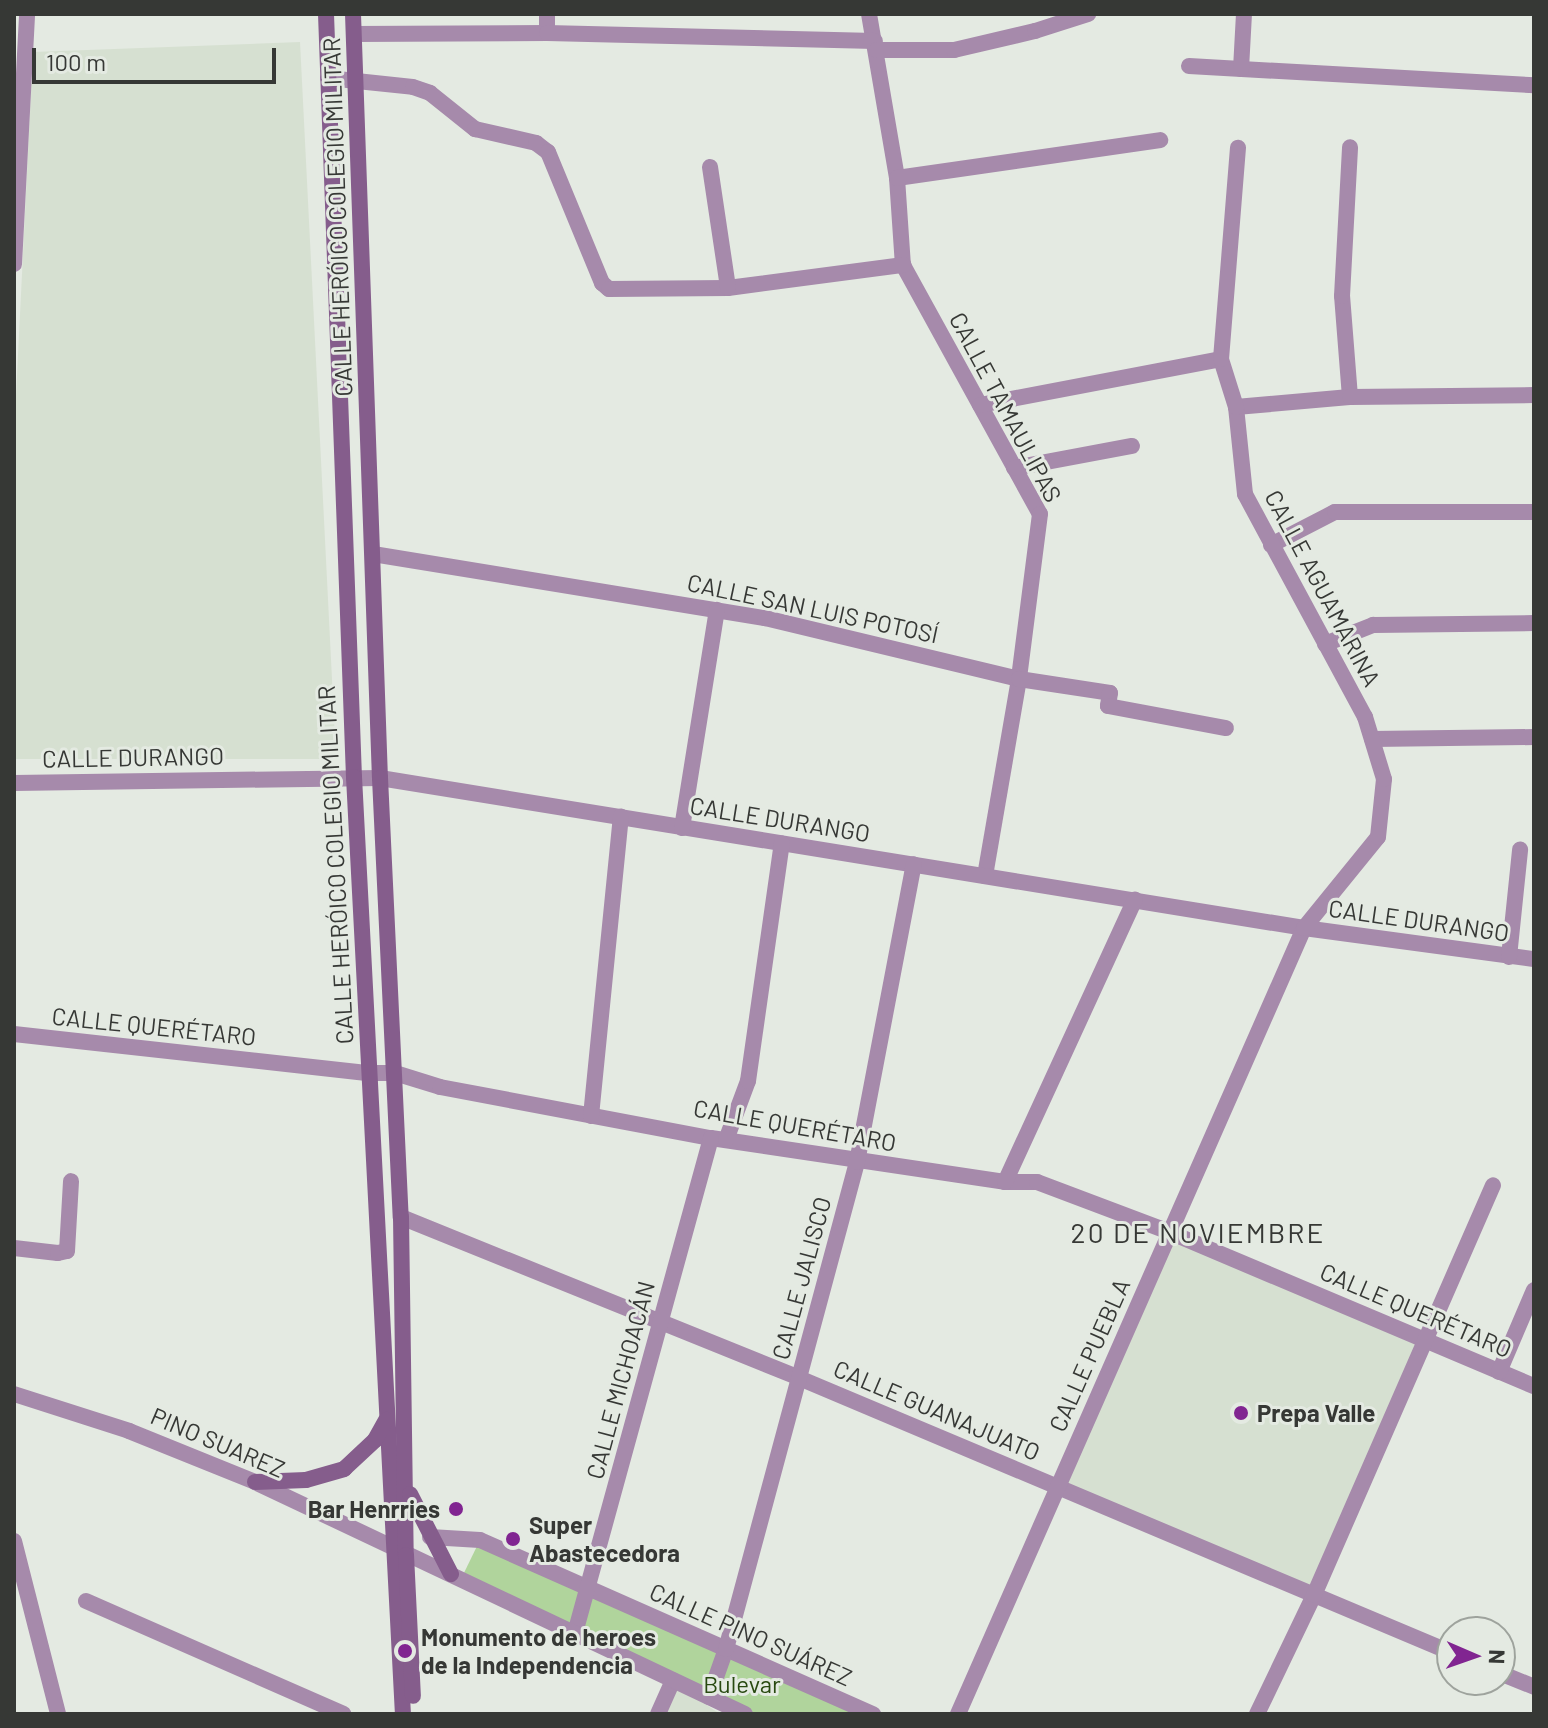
<!DOCTYPE html>
<html>
<head>
<meta charset="utf-8">
<style>
  body { margin:0 }
  #map { position:relative; width:1548px; height:1728px; overflow:hidden; background:#e4eae2; font-family:Barlow,sans-serif }
  div>[style] { position:absolute }
  .built>* { inset:0; background:#d6e0d1 }
  .green>* { inset:0; background:#b0d49c }
  .minor>* { height:16px; margin:-8px; padding:0 8px; transform-origin:8px; border-radius:8px; background:#a68aab }
  .tertiary>* { height:16px; margin:-8px; padding:0 8px; transform-origin:8px; border-radius:8px; background:#a68aab }
  .secondary>* { height:16px; margin:-8px; padding:0 8px; transform-origin:8px; border-radius:8px; background:#855d8c }
  .dots>* { width:22px; height:22px; translate:-50% -50%; box-sizing:border-box; border:4px solid #e4eae2; border-radius:50% }
  span { translate:-50% -50%; white-space:nowrap; text-align:center; line-height:1.15; -webkit-text-stroke:6px #e4eae2; paint-order:stroke }
  .street-label { font-size:24px; color:#363835 }
  .poi-label { font-size:24px; color:#363835; font-weight:700 }
  .left { translate:0 -50%; text-align:left }
  .right { translate:-100% -50%; text-align:right }
  .park-label { font-size:24px; color:#284910 }
  .quarter-label { font-size:28px; color:#363835; letter-spacing:2px }
  .frame { position:absolute; inset:0; border:16px solid #363835; pointer-events:none }
  .north { position:absolute; left:1436px; top:1616px; width:80px; height:80px; box-sizing:border-box; background:#e4eae2; border:2px solid #9ea39d; border-radius:50%; rotate:92deg; font-size:22px; font-weight:700; line-height:32px; text-align:center; color:#363835 }
  .north::after { content:''; display:block; margin:auto; width:28px; height:36px; background:#812591; clip-path:polygon(50% 0,100% 100%,50% 72%,0 100%) }
  .scale { position:absolute; left:32px; top:48px; width:244px; height:36px; box-sizing:border-box; border:4px solid #363835; border-top:0; padding-left:10px; font-size:24px; line-height:28px; white-space:nowrap; color:#363835; -webkit-text-stroke:6px #e4eae2; paint-order:stroke }
</style>
</head>
<body>
<div id="map">
  <div class="built">
    <div style="clip-path:polygon(300px 42px,336px 759px,14px 759px,14px 436px,33px 52px)"></div>
    <div style="clip-path:polygon(1169px 1232px,1423px 1339px,1314px 1595px,1058px 1487px)"></div>
    <div style="clip-path:polygon(674px 1683px,720px 1714px,661px 1714px)"></div>
  </div>
  <div class="green">
    <div style="clip-path:polygon(480px 1540px,873px 1714px,745px 1714px,461px 1579px)"></div>
  </div>
  <div class="minor">
    <div style="left:547px;top:14px;width:19px;rotate:90deg"></div>
    <div style="left:869px;top:14px;width:166px;rotate:80.3deg"></div>
    <div style="left:897px;top:178px;width:87px;rotate:86.1deg"></div>
    <div style="left:903px;top:265px;width:284px;rotate:61.2deg"></div>
    <div style="left:1040px;top:514px;width:166px;rotate:97.3deg"></div>
    <div style="left:1019px;top:679px;width:200px;rotate:99.8deg"></div>
    <div style="left:354px;top:34px;width:193px;rotate:-0.3deg"></div>
    <div style="left:547px;top:33px;width:328px;rotate:1.4deg"></div>
    <div style="left:877px;top:50px;width:77px"></div>
    <div style="left:954px;top:50px;width:83px;rotate:-13.2deg"></div>
    <div style="left:1035px;top:31px;width:56px;rotate:-17.8deg"></div>
    <div style="left:1189px;top:66px;width:346px;rotate:3.2deg"></div>
    <div style="left:1241px;top:69px;width:55px;rotate:-86.9deg"></div>
    <div style="left:328px;top:78px;width:85px;rotate:6deg"></div>
    <div style="left:413px;top:87px;width:18px;rotate:19deg"></div>
    <div style="left:430px;top:93px;width:58px;rotate:38.7deg"></div>
    <div style="left:475px;top:129px;width:63px;rotate:12.9deg"></div>
    <div style="left:536px;top:143px;width:15px;rotate:37deg"></div>
    <div style="left:548px;top:152px;width:142px;rotate:67.6deg"></div>
    <div style="left:602px;top:283px;width:9px;rotate:41deg"></div>
    <div style="left:609px;top:289px;width:119px;rotate:-0.5deg"></div>
    <div style="left:728px;top:288px;width:177px;rotate:-7.5deg"></div>
    <div style="left:710px;top:167px;width:122px;rotate:81.5deg"></div>
    <div style="left:897px;top:178px;width:266px;rotate:-8.2deg"></div>
    <div style="left:14px;top:264px;width:250px;rotate:-87deg"></div>
    <div style="left:1350px;top:397px;width:101px;rotate:-94.5deg"></div>
    <div style="left:1342px;top:296px;width:149px;rotate:-86.9deg"></div>
    <div style="left:980px;top:405px;width:245px;rotate:-10.8deg"></div>
    <div style="left:1236px;top:407px;width:114px;rotate:-5deg"></div>
    <div style="left:1350px;top:397px;width:184px;rotate:-0.6deg"></div>
    <div style="left:1014px;top:468px;width:120px;rotate:-10.6deg"></div>
    <div style="left:1271px;top:545px;width:72px;rotate:-27.3deg"></div>
    <div style="left:1335px;top:512px;width:199px"></div>
    <div style="left:373px;top:554px;width:397px;rotate:9.3deg"></div>
    <div style="left:765px;top:618px;width:261px;rotate:13.5deg"></div>
    <div style="left:1019px;top:679px;width:92px;rotate:8.7deg"></div>
    <div style="left:1110px;top:693px;width:13px;rotate:99deg"></div>
    <div style="left:1108px;top:706px;width:120px;rotate:10.6deg"></div>
    <div style="left:1325px;top:644px;width:52px;rotate:-21.6deg"></div>
    <div style="left:1373px;top:625px;width:161px;rotate:-0.7deg"></div>
    <div style="left:1372px;top:739px;width:162px;rotate:-0.7deg"></div>
    <div style="left:14px;top:783px;width:366px;rotate:-0.8deg"></div>
    <div style="left:380px;top:778px;width:936px;rotate:9.22deg"></div>
    <div style="left:1304px;top:928px;width:232px;rotate:7.7deg"></div>
    <div style="left:682px;top:828px;width:221px;rotate:-80.9deg"></div>
    <div style="left:1509px;top:957px;width:108px;rotate:-84.1deg"></div>
    <div style="left:14px;top:1034px;width:357px;rotate:6.3deg"></div>
    <div style="left:369px;top:1073px;width:26px"></div>
    <div style="left:395px;top:1073px;width:47px;rotate:17.3deg"></div>
    <div style="left:440px;top:1087px;width:276px;rotate:10.7deg"></div>
    <div style="left:711px;top:1138px;width:297px;rotate:8.5deg"></div>
    <div style="left:1005px;top:1182px;width:32px"></div>
    <div style="left:1037px;top:1182px;width:141px;rotate:20.7deg"></div>
    <div style="left:1169px;top:1232px;width:396px;rotate:22.9deg"></div>
    <div style="left:591px;top:1116px;width:301px;rotate:-84.3deg"></div>
    <div style="left:726px;top:1140px;width:63px;rotate:-69.6deg"></div>
    <div style="left:748px;top:1081px;width:240px;rotate:-81.9deg"></div>
    <div style="left:1005px;top:1182px;width:311px;rotate:-65.3deg"></div>
    <div style="left:401px;top:1217px;width:429px;rotate:22deg"></div>
    <div style="left:799px;top:1378px;width:709px;rotate:22.84deg"></div>
    <div style="left:14px;top:1248px;width:44px;rotate:6.5deg"></div>
    <div style="left:58px;top:1253px;width:9px;rotate:-13deg"></div>
    <div style="left:67px;top:1251px;width:70px;rotate:-86.7deg"></div>
    <div style="left:1499px;top:1372px;width:89px;rotate:-66.9deg"></div>
    <div style="left:430px;top:1537px;width:50px;rotate:3.4deg"></div>
    <div style="left:480px;top:1540px;width:430px;rotate:23.9deg"></div>
    <div style="left:86px;top:1601px;width:281px;rotate:23.7deg"></div>
    <div style="left:575px;top:1633px;width:513px;rotate:-74.64deg"></div>
    <div style="left:1500px;top:1673px;width:37px;rotate:22deg"></div>
    <div style="left:709px;top:1697px;width:51px;rotate:-70.5deg"></div>
    <div style="left:726px;top:1649px;width:504px;rotate:-74.94deg"></div>
    <div style="left:857px;top:1162px;width:303px;rotate:-79.2deg"></div>
    <div style="left:658px;top:1714px;width:37px;rotate:-66deg"></div>
    <div style="left:958px;top:1714px;width:859px;rotate:-66.24deg"></div>
    <div style="left:1304px;top:928px;width:117px;rotate:-50.9deg"></div>
    <div style="left:1378px;top:837px;width:58px;rotate:-84.1deg"></div>
    <div style="left:1384px;top:779px;width:65px;rotate:-107deg"></div>
    <div style="left:1365px;top:717px;width:253px;rotate:-118.3deg"></div>
    <div style="left:1245px;top:494px;width:87px;rotate:-95.9deg"></div>
    <div style="left:1236px;top:407px;width:50px;rotate:-107.4deg"></div>
    <div style="left:1221px;top:359px;width:212px;rotate:-85.4deg"></div>
    <div style="left:1257px;top:1714px;width:132px;rotate:-64.4deg"></div>
    <div style="left:1314px;top:1595px;width:447px;rotate:-66.4deg"></div>
  </div>
  <div class="tertiary">
    <div style="left:14px;top:1394px;width:121px;rotate:17.8deg"></div>
    <div style="left:129px;top:1431px;width:136px;rotate:22deg"></div>
    <div style="left:255px;top:1482px;width:542px;rotate:25.34deg"></div>
    <div style="left:14px;top:1541px;width:179px;rotate:75.7deg"></div>
  </div>
  <div class="secondary">
    <div style="left:326px;top:14px;width:764px;rotate:87.9deg"></div>
    <div style="left:354px;top:777px;width:938px;rotate:87.01deg"></div>
    <div style="left:353px;top:14px;width:764px;rotate:87.98deg"></div>
    <div style="left:380px;top:778px;width:440px;rotate:87.3deg"></div>
    <div style="left:401px;top:1217px;width:338px;rotate:89.2deg"></div>
    <div style="left:406px;top:1555px;width:141px;rotate:87.2deg"></div>
    <div style="left:255px;top:1482px;width:51px;rotate:-2.2deg"></div>
    <div style="left:306px;top:1480px;width:40px;rotate:-16deg"></div>
    <div style="left:344px;top:1469px;width:42px;rotate:-43.1deg"></div>
    <div style="left:375px;top:1440px;width:23px;rotate:-61deg"></div>
    <div style="left:410px;top:1494px;width:90px;rotate:62.9deg"></div>
  </div>
  <div class="dots">
    <div style="left:1241px;top:1413px;background:#812591"></div>
    <div style="left:456px;top:1509px;background:#812591"></div>
    <div style="left:513px;top:1539px;background:#812591"></div>
    <div style="left:405px;top:1651px;background:#812591"></div>
  </div>
  <div class="street-label">
    <span style="left:337px;top:217px;rotate:-92deg">CALLE HERÓICO COLEGIO MILITAR</span>
    <span style="left:1006px;top:407px;rotate:62deg">CALLE TAMAULIPAS</span>
    <span style="left:1323px;top:588px;rotate:62deg">CALLE AGUAMARINA</span>
    <span style="left:813px;top:608px;rotate:12deg">CALLE SAN LUIS POTOSÍ</span>
    <span style="left:133px;top:757px;rotate:-1deg">CALLE DURANGO</span>
    <span style="left:780px;top:819px;rotate:9deg">CALLE DURANGO</span>
    <span style="left:335px;top:865px;rotate:-93deg">CALLE HERÓICO COLEGIO MILITAR</span>
    <span style="left:1419px;top:920px;rotate:8deg">CALLE DURANGO</span>
    <span style="left:154px;top:1026px;rotate:6deg">CALLE QUERÉTARO</span>
    <span style="left:795px;top:1125px;rotate:10deg">CALLE QUERÉTARO</span>
    <span style="left:801px;top:1278px;rotate:-75deg">CALLE JALISCO</span>
    <span style="left:1416px;top:1310px;rotate:23deg">CALLE QUERÉTARO</span>
    <span style="left:1089px;top:1355px;rotate:-66deg">CALLE PUEBLA</span>
    <span style="left:620px;top:1380px;rotate:-75deg">CALLE MICHOACÁN</span>
    <span style="left:937px;top:1410px;rotate:23deg">CALLE GUANAJUATO</span>
    <span style="left:218px;top:1442px;rotate:23deg">PINO SUAREZ</span>
    <span style="left:751px;top:1634px;rotate:24deg">CALLE PINO SUÁREZ</span>
  </div>
  <div class="poi-label">
    <span class="left" style="left:1257px;top:1413px">Prepa Valle</span>
    <span class="right" style="left:440px;top:1509px">Bar Henrries</span>
    <span class="left" style="left:529px;top:1539px">Super<br>Abastecedora</span>
    <span class="left" style="left:421px;top:1651px">Monumento de heroes<br>de la Independencia</span>
  </div>
  <div class="park-label">
    <span style="left:742px;top:1684px">Bulevar</span>
  </div>
  <div class="quarter-label">
    <span style="left:1198px;top:1232px">20 DE NOVIEMBRE</span>
  </div>
  <div class="frame"></div>
  <div class="north">N</div>
  <div class="scale">100 m</div>
</div>
</body>
</html>
